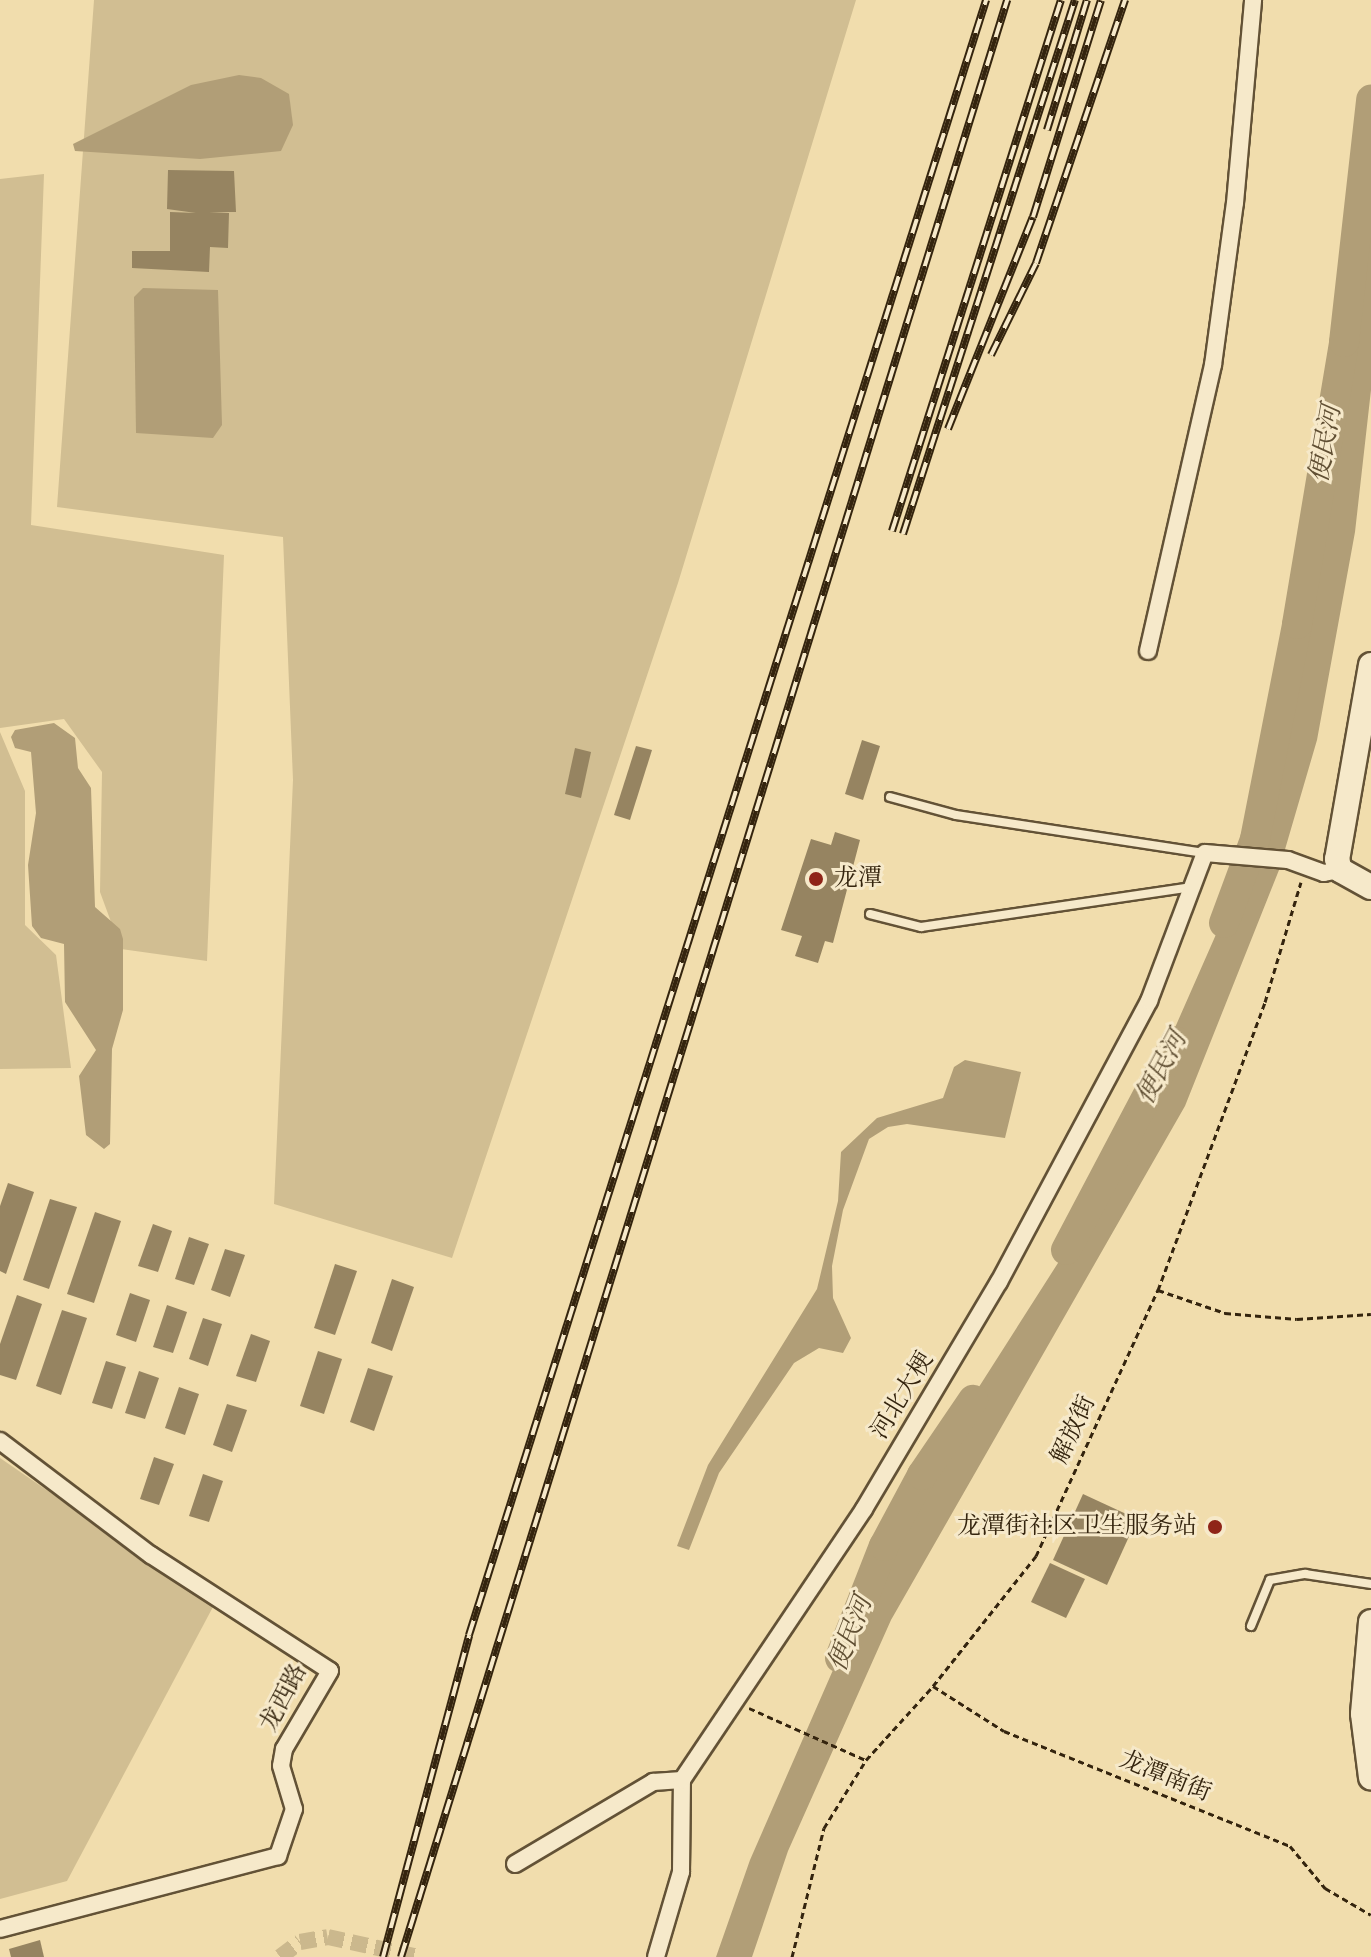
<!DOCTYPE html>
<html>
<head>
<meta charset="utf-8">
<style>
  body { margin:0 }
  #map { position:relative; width:1371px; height:1957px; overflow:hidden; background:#f1ddad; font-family:"IM FELL English","Noto Serif SC",serif }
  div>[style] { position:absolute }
  .green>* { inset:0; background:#d1be92 }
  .water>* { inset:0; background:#b19e77 }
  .river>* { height:30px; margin:-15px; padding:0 15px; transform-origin:15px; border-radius:15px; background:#b19e77 }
  .building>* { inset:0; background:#968461 }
  .street-tunnel>* { height:16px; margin-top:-8px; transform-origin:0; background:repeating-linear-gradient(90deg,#cbb88d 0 16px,transparent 0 24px) }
  .path>* { height:3px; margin-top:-1.5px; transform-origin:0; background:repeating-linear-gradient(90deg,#34240e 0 6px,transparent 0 10px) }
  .roads { filter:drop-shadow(2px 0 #635236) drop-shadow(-2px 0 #635236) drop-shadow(0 2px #635236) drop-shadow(0 -2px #635236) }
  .lane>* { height:8px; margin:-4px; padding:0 4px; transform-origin:4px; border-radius:4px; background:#f6e9ca }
  .street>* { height:16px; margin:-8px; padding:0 8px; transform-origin:8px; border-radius:8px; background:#f6e9ca }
  .secondary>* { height:24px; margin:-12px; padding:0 12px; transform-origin:12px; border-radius:12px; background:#f6e9ca }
  .rail>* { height:8px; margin-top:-4px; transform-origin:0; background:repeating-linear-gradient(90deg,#f6e9ca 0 15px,#34240e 0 30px); box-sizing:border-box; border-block:2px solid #34240e }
  .dots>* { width:22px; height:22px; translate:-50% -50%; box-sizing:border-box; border:4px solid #f6e9ca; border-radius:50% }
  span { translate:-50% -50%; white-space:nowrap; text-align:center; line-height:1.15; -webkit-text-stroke:6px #f6e9ca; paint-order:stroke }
  .poi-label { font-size:24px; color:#34240e }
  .left { translate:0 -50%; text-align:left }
  .right { translate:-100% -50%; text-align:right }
  .street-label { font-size:24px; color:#34240e }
  .water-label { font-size:26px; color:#604f33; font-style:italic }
</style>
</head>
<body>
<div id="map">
  <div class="green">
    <div style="clip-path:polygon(94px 0,856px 0,678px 583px,452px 1258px,274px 1204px,293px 780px,283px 537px,57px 507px)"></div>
    <div style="clip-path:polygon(44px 174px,31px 525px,224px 555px,207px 961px,121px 949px,100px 892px,102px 772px,64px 719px,0 728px,0 179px)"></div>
    <div style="clip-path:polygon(0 732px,25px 791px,25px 925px,56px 955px,71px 1068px,0 1069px)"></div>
    <div style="clip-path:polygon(0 1458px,214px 1605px,67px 1881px,0 1899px)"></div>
  </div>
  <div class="water">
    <div style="clip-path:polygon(239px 75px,261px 78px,289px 94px,293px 125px,281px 151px,200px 159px,75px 151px,73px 144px,191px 85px)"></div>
    <div style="clip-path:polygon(1371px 107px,1371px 390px,1355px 532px,1317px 740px,1279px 870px,1185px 1106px,891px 1620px,788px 1851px,752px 1957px,716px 1957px,750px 1860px,878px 1567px,954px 1426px,1065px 1252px,1122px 1148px,1247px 864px,1265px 811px,1301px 643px,1339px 385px)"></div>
    <div style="clip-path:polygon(143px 288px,218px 290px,222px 425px,213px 438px,136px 433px,134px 297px)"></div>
    <div style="clip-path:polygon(54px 723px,75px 738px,78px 768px,91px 788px,95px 907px,120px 929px,123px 939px,123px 1010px,112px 1049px,110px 1144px,104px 1149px,86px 1135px,79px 1076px,96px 1050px,65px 1002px,64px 944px,41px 938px,32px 926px,28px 865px,36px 813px,31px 752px,15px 748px,11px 737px,15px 730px)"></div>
    <div style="clip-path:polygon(965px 1060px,1021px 1072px,1005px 1138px,907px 1124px,888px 1127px,869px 1139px,843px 1210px,832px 1266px,833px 1298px,851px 1338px,843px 1353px,819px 1348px,794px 1363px,719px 1473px,689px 1550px,677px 1546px,708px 1465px,817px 1289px,838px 1201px,841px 1152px,877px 1118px,943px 1098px,954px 1067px)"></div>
  </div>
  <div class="river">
    <div style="left:1224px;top:923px;width:90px;rotate:-69.7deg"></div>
    <div style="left:1255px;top:839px;width:219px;rotate:-78.9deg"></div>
    <div style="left:1297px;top:624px;width:286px;rotate:-80.5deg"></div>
    <div style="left:1344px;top:342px;width:244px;rotate:-83.6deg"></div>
    <div style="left:1066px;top:1250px;width:236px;rotate:-62.2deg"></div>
    <div style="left:840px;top:1658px;width:120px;rotate:-68.6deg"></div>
    <div style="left:884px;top:1546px;width:81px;rotate:-61.8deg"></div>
    <div style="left:922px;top:1475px;width:91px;rotate:-55.8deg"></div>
  </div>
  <div class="building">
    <div style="clip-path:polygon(168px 170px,234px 171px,236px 212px,209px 212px,229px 213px,228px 248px,210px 247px,209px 272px,132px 268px,132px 251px,170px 251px,170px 212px,196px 213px,167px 209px)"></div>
    <div style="clip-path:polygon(862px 740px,880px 746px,863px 800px,845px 794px)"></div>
    <div style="clip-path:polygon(636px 746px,652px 750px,630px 820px,614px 815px)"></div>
    <div style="clip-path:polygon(575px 748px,591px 752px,581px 798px,565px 794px)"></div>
    <div style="clip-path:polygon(835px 832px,860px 840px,833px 943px,825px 941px,818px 963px,795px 956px,802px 936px,781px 930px,811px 839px,831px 845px)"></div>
    <div style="clip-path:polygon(8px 1183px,34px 1192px,6px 1274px,0 1271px,0 1206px)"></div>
    <div style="clip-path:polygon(50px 1199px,77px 1207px,49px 1289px,23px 1280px)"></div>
    <div style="clip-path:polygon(95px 1212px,121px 1221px,94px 1303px,67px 1294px)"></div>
    <div style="clip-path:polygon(153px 1224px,172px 1231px,158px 1272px,138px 1266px)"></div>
    <div style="clip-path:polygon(189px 1237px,209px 1244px,194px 1285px,175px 1279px)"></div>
    <div style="clip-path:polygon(225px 1249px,245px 1255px,230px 1297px,211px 1290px)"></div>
    <div style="clip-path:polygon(335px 1264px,357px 1271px,335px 1335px,314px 1328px)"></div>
    <div style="clip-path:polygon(392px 1279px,414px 1287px,392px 1351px,371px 1343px)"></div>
    <div style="clip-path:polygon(130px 1293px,150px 1300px,136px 1342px,116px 1335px)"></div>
    <div style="clip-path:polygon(17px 1295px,42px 1304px,16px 1380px,0 1375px,0 1344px)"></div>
    <div style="clip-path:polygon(167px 1305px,187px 1312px,173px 1353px,153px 1347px)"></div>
    <div style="clip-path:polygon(62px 1310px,87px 1318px,61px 1395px,36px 1386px)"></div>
    <div style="clip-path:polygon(203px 1318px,222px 1324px,208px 1366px,189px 1359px)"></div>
    <div style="clip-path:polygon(251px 1334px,270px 1341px,256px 1382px,236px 1376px)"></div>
    <div style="clip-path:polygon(318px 1351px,342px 1359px,324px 1414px,300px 1406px)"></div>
    <div style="clip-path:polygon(106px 1361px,126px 1367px,112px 1409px,92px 1403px)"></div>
    <div style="clip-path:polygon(368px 1368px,393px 1376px,374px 1431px,350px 1422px)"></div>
    <div style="clip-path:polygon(139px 1371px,159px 1378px,145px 1419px,125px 1413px)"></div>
    <div style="clip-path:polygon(179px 1387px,199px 1394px,185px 1435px,165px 1428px)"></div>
    <div style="clip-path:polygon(227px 1404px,247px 1410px,232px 1452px,213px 1445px)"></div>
    <div style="clip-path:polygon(154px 1457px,174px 1464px,159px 1505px,140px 1499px)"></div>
    <div style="clip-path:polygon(203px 1474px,223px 1481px,209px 1522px,189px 1516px)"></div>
    <div style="clip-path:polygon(1083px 1494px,1137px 1519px,1107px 1585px,1053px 1560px)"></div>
    <div style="clip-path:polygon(1050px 1563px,1085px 1579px,1066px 1618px,1031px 1602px)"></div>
    <div style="clip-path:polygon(40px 1940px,44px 1957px,11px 1957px,9px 1949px)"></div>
  </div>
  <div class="street-tunnel">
    <div style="left:280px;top:1957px;width:25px;rotate:-37deg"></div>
    <div style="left:300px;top:1942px;width:28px;rotate:-10deg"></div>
    <div style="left:328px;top:1937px;width:93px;rotate:12.4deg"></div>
  </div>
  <div class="path">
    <div style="left:1158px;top:1290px;width:71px;rotate:18.9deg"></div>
    <div style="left:1225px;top:1313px;width:72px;rotate:4.8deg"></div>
    <div style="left:1297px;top:1319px;width:74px;rotate:-3.9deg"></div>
    <div style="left:933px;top:1686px;width:84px;rotate:32.4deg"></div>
    <div style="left:1004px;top:1731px;width:308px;rotate:21.9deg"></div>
    <div style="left:1290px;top:1846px;width:55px;rotate:50.2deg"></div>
    <div style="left:1325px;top:1888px;width:53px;rotate:30.4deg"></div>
    <div style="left:749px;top:1708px;width:128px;rotate:24deg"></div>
    <div style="left:792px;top:1957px;width:133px;rotate:-76.1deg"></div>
    <div style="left:824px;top:1828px;width:80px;rotate:-58.3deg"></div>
    <div style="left:866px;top:1760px;width:100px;rotate:-47.8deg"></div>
    <div style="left:933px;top:1686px;width:166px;rotate:-51.6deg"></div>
    <div style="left:1036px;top:1556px;width:293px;rotate:-65.4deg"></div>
    <div style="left:1158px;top:1290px;width:307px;rotate:-69.6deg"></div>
    <div style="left:1265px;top:1002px;width:125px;rotate:-73.3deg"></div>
  </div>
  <div class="roads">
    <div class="lane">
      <div style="left:890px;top:797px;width:68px;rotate:15.3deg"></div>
      <div style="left:956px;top:815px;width:251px;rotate:8.7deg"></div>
      <div style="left:870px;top:914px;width:53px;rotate:14.3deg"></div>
      <div style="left:921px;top:927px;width:274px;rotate:-8.4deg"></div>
      <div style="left:1251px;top:1626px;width:50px;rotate:-67.6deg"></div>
      <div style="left:1270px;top:1580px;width:36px;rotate:-10deg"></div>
      <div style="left:1305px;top:1574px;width:67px;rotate:8.6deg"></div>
    </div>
    <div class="street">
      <div style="left:1148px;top:651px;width:293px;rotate:-77.2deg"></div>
      <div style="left:1213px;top:365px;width:163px;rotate:-82.3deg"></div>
      <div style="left:1235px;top:203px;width:204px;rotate:-84.9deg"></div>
      <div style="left:0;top:1441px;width:189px;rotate:37.1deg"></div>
      <div style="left:151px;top:1555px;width:213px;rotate:32.9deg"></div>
      <div style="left:330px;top:1671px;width:91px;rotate:120.5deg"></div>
      <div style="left:284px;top:1749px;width:17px;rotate:100deg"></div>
      <div style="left:281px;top:1766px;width:45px;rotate:73.2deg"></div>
      <div style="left:294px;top:1809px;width:50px;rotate:108.8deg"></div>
      <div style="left:278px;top:1856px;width:287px;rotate:165.3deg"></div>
      <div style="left:515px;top:1864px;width:161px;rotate:-30.7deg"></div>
      <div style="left:653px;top:1782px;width:29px;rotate:-4deg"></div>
      <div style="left:656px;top:1957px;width:89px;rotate:-73.6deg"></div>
      <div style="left:681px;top:1872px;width:92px;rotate:-89.4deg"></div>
      <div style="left:682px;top:1780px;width:326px;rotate:-56.1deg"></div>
      <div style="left:864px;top:1509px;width:264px;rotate:-59.3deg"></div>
      <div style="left:999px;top:1282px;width:319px;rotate:-61.9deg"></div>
      <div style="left:1149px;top:1001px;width:158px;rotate:-69.3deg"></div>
      <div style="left:1205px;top:853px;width:83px;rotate:4.8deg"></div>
      <div style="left:1288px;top:860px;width:38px;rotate:20deg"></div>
      <div style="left:1324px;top:873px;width:16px;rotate:-11deg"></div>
    </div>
    <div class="secondary">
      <div style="left:1371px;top:665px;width:197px;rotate:99.9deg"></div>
      <div style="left:1337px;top:859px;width:11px;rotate:75deg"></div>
      <div style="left:1340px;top:870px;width:35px;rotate:29deg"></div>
      <div style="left:1371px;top:1622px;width:92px;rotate:95deg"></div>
      <div style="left:1363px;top:1714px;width:64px;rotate:82.8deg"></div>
    </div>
  </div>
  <div class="rail">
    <div style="left:1047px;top:130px;width:136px;rotate:-72.9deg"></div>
    <div style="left:991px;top:355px;width:102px;rotate:-63.9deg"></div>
    <div style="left:1036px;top:263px;width:278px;rotate:-71.3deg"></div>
    <div style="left:948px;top:429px;width:228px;rotate:-68.2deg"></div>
    <div style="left:1033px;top:217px;width:227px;rotate:-72.6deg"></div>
    <div style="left:892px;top:531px;width:557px;rotate:-72.35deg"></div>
    <div style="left:903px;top:534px;width:561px;rotate:-72.15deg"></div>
    <div style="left:383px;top:1957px;width:333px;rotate:-75deg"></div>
    <div style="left:469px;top:1635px;width:1715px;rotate:-72.45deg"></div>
    <div style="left:401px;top:1957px;width:2049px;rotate:-72.79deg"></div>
  </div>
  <div class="dots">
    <div style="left:816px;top:879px;background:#8f2418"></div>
    <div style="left:1215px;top:1527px;background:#8f2418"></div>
  </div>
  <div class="poi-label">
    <span class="left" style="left:834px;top:879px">龙潭</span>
    <span class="right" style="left:1197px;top:1527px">龙潭街社区卫生服务站</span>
  </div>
  <div class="street-label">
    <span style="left:903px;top:1396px;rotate:-59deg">河北大梗</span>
    <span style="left:1074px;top:1430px;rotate:-65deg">解放街</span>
    <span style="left:284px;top:1698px;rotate:-62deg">龙西路</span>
    <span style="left:1165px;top:1777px;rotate:22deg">龙潭南街</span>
  </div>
  <div class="water-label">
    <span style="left:1326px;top:444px;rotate:-80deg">便民河</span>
    <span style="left:1162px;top:1068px;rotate:-62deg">便民河</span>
    <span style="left:851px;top:1634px;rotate:-69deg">便民河</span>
  </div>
</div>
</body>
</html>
